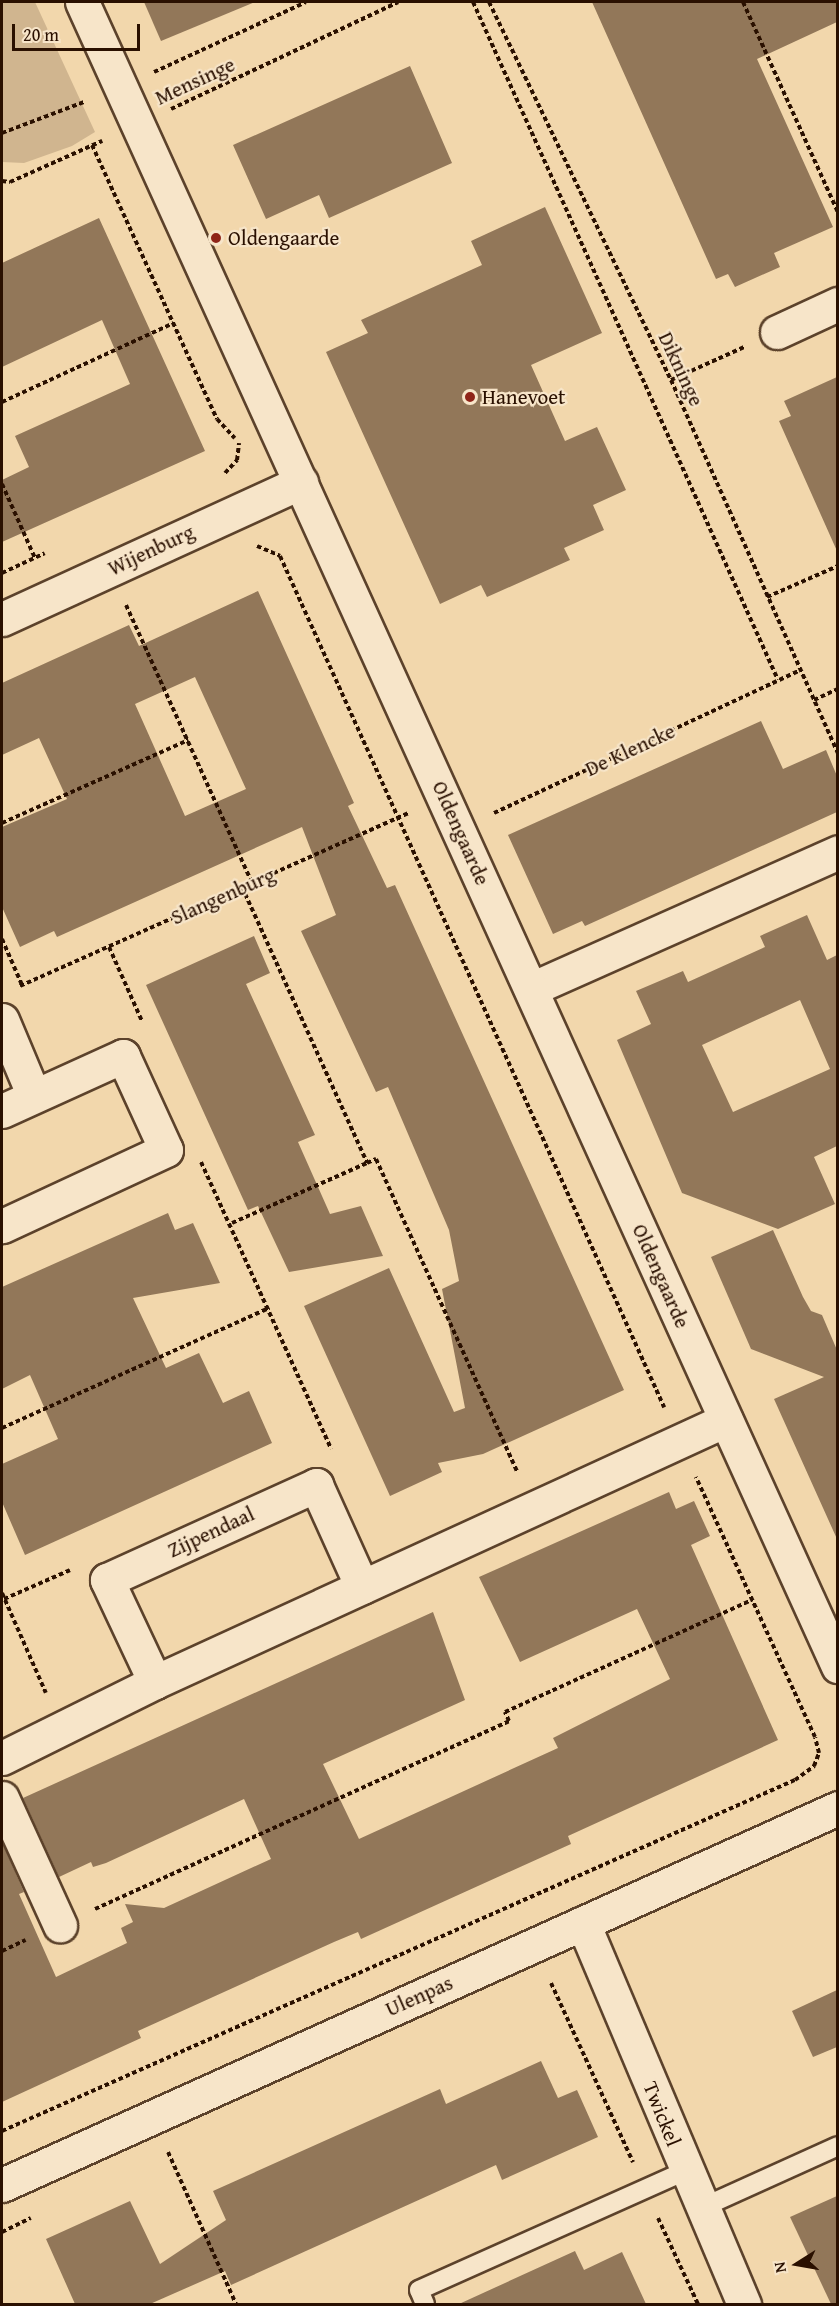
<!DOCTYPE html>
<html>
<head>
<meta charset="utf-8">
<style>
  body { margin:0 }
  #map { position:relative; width:839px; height:2306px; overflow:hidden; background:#f2d7ac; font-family:"Gentium Book Plus",serif }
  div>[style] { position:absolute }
  .green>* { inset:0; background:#d0b58f }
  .building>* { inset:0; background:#927759 }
  .path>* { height:4px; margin-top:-2px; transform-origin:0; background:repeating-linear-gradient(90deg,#2a1000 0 4.5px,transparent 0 7.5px) }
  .roads { filter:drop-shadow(2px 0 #5c422b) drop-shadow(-2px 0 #5c422b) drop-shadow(0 2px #5c422b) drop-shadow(0 -2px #5c422b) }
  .lane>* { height:18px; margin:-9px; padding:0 9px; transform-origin:9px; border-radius:9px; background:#f7e5c9 }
  .street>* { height:33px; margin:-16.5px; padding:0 16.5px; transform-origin:16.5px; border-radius:16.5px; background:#f7e5c9 }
  .secondary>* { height:33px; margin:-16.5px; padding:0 16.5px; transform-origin:16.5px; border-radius:16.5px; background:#f7e5c9 }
  .dots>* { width:16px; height:16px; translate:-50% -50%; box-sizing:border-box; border:3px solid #f7e5c9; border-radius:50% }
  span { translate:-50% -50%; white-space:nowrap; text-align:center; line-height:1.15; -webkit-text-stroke:4.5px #f7e5c9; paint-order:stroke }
  .street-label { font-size:21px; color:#2a1000 }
  .poi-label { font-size:21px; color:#2a1000 }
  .left { translate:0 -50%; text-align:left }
  .frame { position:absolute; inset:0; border:3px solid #2a1000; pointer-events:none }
  .north { position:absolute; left:767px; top:2234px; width:60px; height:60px; -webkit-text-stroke:4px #f7e5c9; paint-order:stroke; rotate:259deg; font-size:16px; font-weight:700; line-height:24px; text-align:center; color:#2a1000 }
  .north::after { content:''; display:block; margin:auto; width:21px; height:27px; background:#2a1000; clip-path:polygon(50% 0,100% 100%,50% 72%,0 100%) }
  .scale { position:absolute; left:12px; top:24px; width:128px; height:27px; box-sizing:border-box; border:3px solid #2a1000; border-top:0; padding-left:8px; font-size:18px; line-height:21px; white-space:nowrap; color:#2a1000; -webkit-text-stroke:4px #f7e5c9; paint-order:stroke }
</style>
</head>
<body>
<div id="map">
  <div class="green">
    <div style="clip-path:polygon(2px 2px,35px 2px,95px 132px,72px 146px,24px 163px,2px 162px)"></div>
  </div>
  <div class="building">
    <div style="clip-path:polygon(144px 2px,255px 2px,161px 41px)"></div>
    <div style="clip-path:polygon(592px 2px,837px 2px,837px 22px,757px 59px,833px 227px,774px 253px,780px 267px,735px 287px,728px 274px,716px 279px)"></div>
    <div style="clip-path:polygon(410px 66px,452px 163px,329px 218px,319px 195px,266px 219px,233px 145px)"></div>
    <div style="clip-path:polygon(545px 207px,602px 333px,531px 365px,565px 441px,597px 427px,626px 490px,593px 505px,604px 530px,564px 548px,570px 560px,487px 597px,481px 585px,440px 604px,326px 352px,368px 333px,361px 320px,482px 265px,471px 241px)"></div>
    <div style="clip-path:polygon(99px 218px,205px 451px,2px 542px,2px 480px,29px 467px,15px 436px,130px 384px,102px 320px,2px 367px,2px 263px)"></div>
    <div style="clip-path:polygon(837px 377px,837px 551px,779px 421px,791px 416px,784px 401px)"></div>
    <div style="clip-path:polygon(evenodd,258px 591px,354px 803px,348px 806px,387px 888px,395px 885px,624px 1390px,483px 1454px,438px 1463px,442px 1472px,390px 1496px,304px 1306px,389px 1268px,454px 1412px,465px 1408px,442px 1289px,459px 1281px,449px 1230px,388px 1087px,376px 1092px,301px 931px,336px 915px,302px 827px,57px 937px,54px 931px,20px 947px,2px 907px,2px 827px,67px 799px,39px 738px,2px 755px,2px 683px,129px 625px,139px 646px,258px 591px,195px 677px,246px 789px,185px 816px,135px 704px,195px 677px)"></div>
    <div style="clip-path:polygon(761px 721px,783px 769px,826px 750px,837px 776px,837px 812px,585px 926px,582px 921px,553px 934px,508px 835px)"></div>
    <div style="clip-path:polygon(evenodd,807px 915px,827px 960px,837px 955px,837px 1146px,814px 1157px,835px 1204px,778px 1229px,682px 1193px,617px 1040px,651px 1024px,636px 991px,683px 971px,688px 982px,765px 947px,760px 936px,807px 915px,800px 1000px,830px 1069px,733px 1112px,702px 1045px,800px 1000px)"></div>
    <div style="clip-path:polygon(254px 936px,270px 973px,246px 984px,315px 1135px,298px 1142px,330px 1214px,361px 1206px,383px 1256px,289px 1272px,258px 1206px,248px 1210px,146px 985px)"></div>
    <div style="clip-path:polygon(168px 1213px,175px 1230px,193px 1223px,220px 1283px,133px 1298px,166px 1368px,199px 1353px,223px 1403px,249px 1391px,272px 1443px,25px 1555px,2px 1502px,2px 1464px,58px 1439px,30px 1375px,2px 1389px,2px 1287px)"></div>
    <div style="clip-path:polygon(773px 1230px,803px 1297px,811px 1311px,822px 1315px,837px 1350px,837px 1539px,774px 1399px,824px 1377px,751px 1349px,711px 1257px)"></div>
    <div style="clip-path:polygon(669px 1492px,676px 1509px,694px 1501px,710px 1536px,691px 1545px,778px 1740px,568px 1836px,571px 1844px,361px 1939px,358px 1932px,334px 1942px,138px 2031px,141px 2038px,2px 2102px,2px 1842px,24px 1892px,19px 1894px,56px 1977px,127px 1943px,121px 1928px,133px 1922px,125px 1904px,164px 1908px,271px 1859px,244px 1799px,106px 1863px,93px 1867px,91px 1862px,59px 1877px,23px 1798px,433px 1612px,465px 1700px,323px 1764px,359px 1839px,558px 1748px,553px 1738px,670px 1679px,637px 1609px,520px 1662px,479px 1577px)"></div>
    <div style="clip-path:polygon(837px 1990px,837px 2047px,813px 2057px,792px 2011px)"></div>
    <div style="clip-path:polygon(541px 2061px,558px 2098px,577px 2090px,598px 2137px,502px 2180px,496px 2165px,231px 2285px,225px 2271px,150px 2304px,75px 2304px,46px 2239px,130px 2201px,160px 2264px,226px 2220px,213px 2191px,440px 2089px,446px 2104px)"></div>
    <div style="clip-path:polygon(837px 2196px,837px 2304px,831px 2304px,790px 2217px)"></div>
    <div style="clip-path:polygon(575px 2251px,584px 2270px,622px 2252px,646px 2304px,459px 2304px)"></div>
  </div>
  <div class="path">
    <div style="left:473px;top:2px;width:743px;rotate:65.78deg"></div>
    <div style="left:489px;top:2px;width:420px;rotate:64.3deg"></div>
    <div style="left:671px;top:380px;width:409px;rotate:65.9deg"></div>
    <div style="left:743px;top:2px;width:230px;rotate:65.7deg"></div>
    <div style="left:154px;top:72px;width:167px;rotate:-24.7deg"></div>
    <div style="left:171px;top:109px;width:251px;rotate:-25.2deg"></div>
    <div style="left:2px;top:133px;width:88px;rotate:-20.7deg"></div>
    <div style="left:92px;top:145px;width:301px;rotate:65.5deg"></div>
    <div style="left:217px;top:419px;width:26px;rotate:47deg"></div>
    <div style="left:2px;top:181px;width:8px;rotate:7deg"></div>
    <div style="left:10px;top:182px;width:101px;rotate:-24deg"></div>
    <div style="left:671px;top:380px;width:80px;rotate:-24.3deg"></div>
    <div style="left:2px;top:402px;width:189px;rotate:-24.7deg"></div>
    <div style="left:225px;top:473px;width:18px;rotate:-47deg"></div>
    <div style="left:237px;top:460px;width:17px;rotate:-83deg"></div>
    <div style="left:2px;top:484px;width:81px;rotate:66deg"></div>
    <div style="left:257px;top:546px;width:25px;rotate:23deg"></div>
    <div style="left:280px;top:556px;width:934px;rotate:65.71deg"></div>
    <div style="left:2px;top:573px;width:47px;rotate:-24.9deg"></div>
    <div style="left:767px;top:597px;width:77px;rotate:-23.6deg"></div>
    <div style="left:126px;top:605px;width:305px;rotate:65.6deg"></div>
    <div style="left:814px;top:700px;width:26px;rotate:-25deg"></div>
    <div style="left:494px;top:813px;width:338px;rotate:-25deg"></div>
    <div style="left:2px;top:823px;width:204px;rotate:-24deg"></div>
    <div style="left:242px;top:887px;width:303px;rotate:65.6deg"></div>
    <div style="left:367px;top:1163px;width:10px;rotate:-24deg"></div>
    <div style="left:376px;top:1159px;width:343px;rotate:65.7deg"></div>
    <div style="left:2px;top:939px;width:50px;rotate:66.5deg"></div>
    <div style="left:109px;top:947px;width:81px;rotate:66deg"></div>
    <div style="left:20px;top:986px;width:425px;rotate:-24deg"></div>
    <div style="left:201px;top:1162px;width:315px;rotate:65.6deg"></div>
    <div style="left:232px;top:1223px;width:148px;rotate:-24deg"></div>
    <div style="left:2px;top:1428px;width:293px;rotate:-24.2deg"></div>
    <div style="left:2px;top:1593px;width:109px;rotate:66.3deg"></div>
    <div style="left:4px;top:1599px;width:72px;rotate:-23.7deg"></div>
    <div style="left:95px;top:1909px;width:455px;rotate:-24.4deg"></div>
    <div style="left:509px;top:1721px;width:10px;rotate:-114deg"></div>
    <div style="left:505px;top:1712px;width:271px;rotate:-24.4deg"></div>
    <div style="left:2px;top:1951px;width:26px;rotate:-25deg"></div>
    <div style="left:551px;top:1983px;width:197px;rotate:65.4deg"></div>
    <div style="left:2px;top:2131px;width:867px;rotate:-23.88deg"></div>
    <div style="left:795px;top:1780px;width:24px;rotate:-36deg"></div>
    <div style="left:814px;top:1766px;width:14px;rotate:-69deg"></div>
    <div style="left:819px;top:1753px;width:16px;rotate:-104deg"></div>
    <div style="left:815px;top:1737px;width:286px;rotate:-114.6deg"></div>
    <div style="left:168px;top:2152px;width:167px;rotate:65.9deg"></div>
    <div style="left:658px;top:2218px;width:95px;rotate:65.1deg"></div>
    <div style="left:2px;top:2232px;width:32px;rotate:-26deg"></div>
  </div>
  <div class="roads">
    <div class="lane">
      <div style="left:701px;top:2208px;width:150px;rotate:-24.3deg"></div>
      <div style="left:425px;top:2304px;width:15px;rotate:-113deg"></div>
      <div style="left:419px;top:2290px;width:291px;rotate:-24.1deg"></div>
    </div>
    <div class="street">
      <div style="left:777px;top:332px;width:67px;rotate:-24.7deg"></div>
      <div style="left:2px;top:619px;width:329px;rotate:-24.6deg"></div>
      <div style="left:531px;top:989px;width:336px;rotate:-24deg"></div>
      <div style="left:2px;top:1020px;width:82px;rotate:67.2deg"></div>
      <div style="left:2px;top:1111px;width:133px;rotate:-24.4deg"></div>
      <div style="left:123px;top:1056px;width:103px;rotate:65.4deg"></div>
      <div style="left:166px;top:1150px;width:181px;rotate:155.1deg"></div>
      <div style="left:155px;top:1682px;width:113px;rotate:-115.2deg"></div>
      <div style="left:107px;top:1580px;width:230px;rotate:-24.4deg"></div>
      <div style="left:316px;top:1485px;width:112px;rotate:65.7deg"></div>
      <div style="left:2px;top:1758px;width:171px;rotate:-26.4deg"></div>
      <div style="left:155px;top:1682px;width:628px;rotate:-24.65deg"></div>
      <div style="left:2px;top:1798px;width:140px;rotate:65.5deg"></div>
      <div style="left:583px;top:1923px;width:414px;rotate:67.1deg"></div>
    </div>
    <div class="secondary">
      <div style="left:82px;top:2px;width:1828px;rotate:65.57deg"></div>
      <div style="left:2px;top:2185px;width:917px;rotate:-24.27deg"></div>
    </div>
  </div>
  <div class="dots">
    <div style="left:216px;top:238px;background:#8f2418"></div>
    <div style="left:470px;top:397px;background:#8f2418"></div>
  </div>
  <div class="street-label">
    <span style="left:195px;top:81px;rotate:-25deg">Mensinge</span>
    <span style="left:681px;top:369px;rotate:65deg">Dikninge</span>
    <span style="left:151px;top:550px;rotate:-25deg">Wijenburg</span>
    <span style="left:630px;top:750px;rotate:-25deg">De Klencke</span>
    <span style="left:461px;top:833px;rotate:66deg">Oldengaarde</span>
    <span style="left:223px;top:896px;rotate:-24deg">Slangenburg</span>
    <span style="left:661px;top:1276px;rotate:66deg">Oldengaarde</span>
    <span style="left:211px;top:1532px;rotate:-25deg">Zijpendaal</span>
    <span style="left:419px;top:1996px;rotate:-24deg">Ulenpas</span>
    <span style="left:662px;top:2114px;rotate:68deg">Twickel</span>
  </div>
  <div class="poi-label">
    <span class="left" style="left:228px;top:238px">Oldengaarde</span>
    <span class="left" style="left:482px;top:397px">Hanevoet</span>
  </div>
  <div class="frame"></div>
  <div class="north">N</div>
  <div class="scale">20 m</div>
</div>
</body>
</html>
